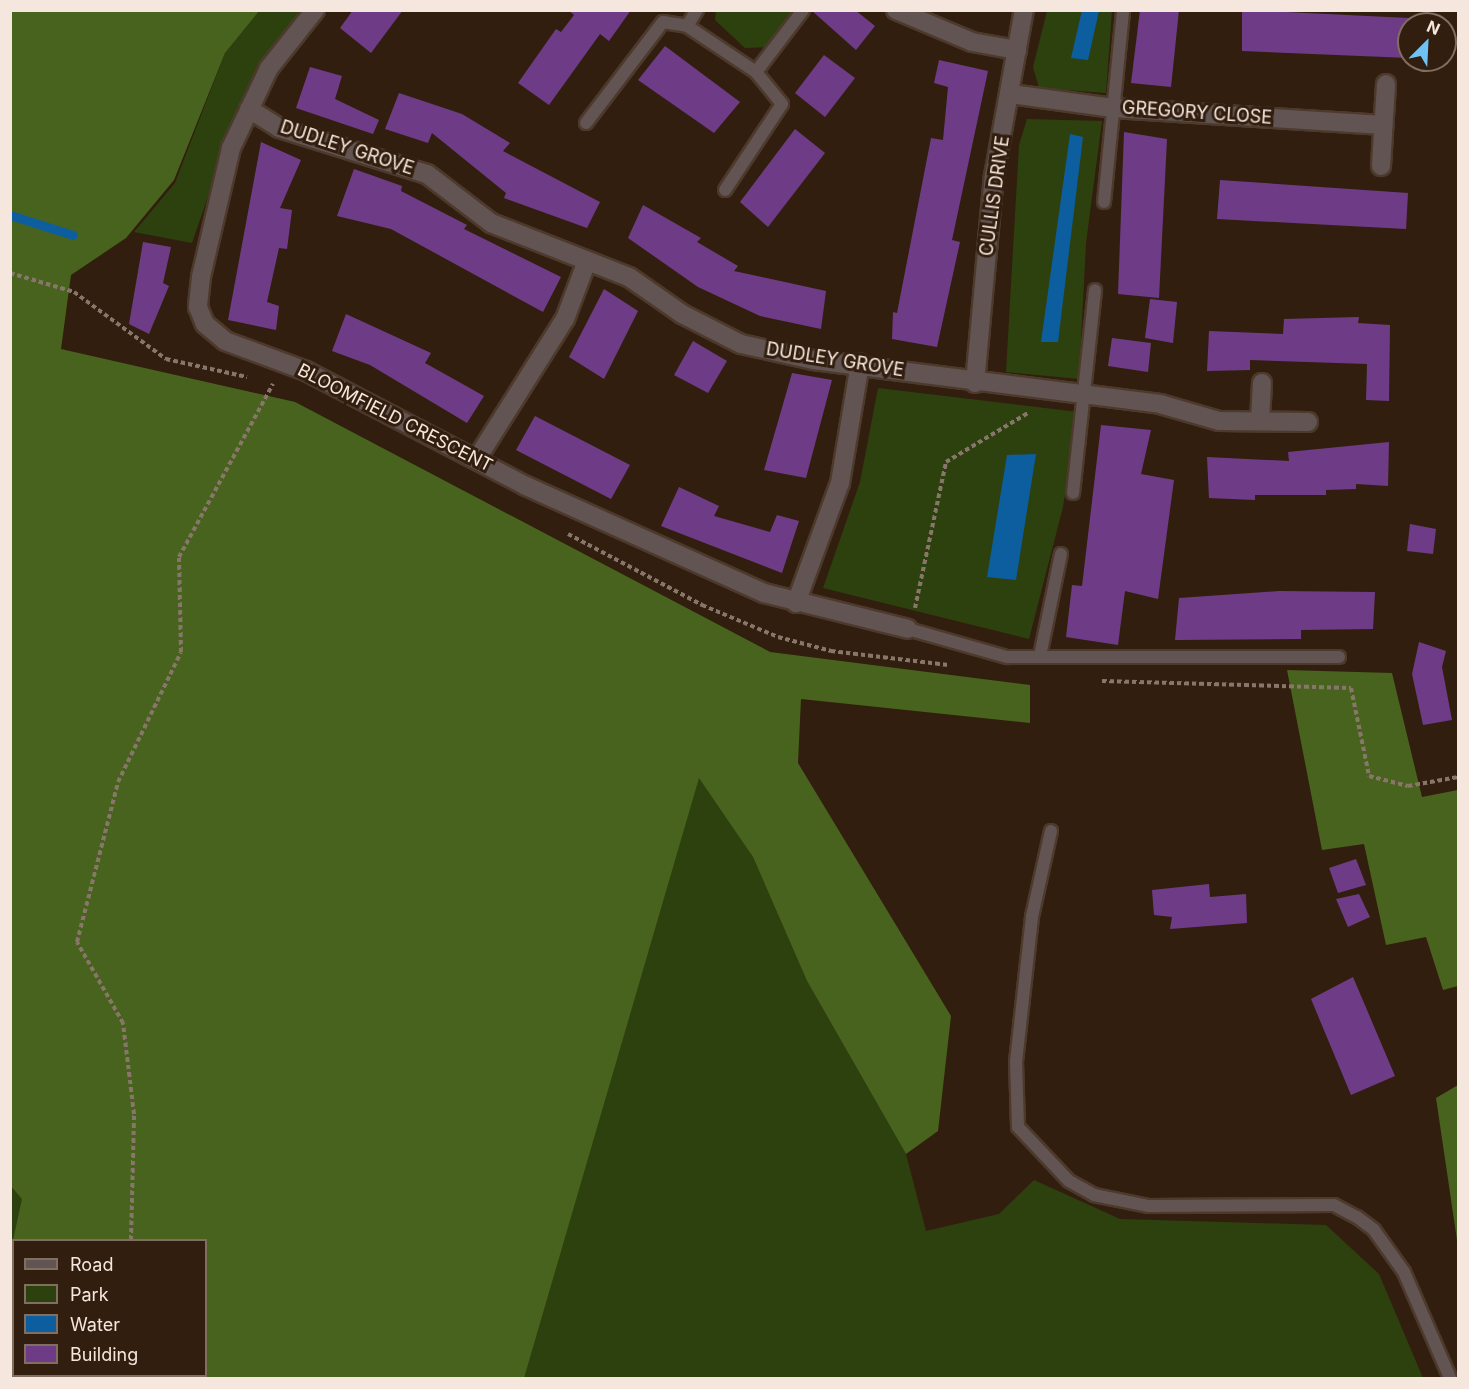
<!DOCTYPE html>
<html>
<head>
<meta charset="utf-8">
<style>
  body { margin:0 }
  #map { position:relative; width:1469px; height:1389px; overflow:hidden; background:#321e0f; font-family:Inter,sans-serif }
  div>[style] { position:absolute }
  .green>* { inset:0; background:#2d410e }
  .forest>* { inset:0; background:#48631d }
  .water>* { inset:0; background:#0d5e9f }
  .stream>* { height:9px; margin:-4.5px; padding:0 4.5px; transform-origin:4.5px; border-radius:4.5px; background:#0d5e9f }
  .building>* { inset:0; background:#6e3c86 }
  .path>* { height:4px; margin-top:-2px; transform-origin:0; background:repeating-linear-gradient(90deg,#877669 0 4.5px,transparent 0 7.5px) }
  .roads { filter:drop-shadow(2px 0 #4d3a2c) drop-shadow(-2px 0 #4d3a2c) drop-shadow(0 2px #4d3a2c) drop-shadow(0 -2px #4d3a2c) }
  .lane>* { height:12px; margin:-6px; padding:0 6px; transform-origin:6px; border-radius:6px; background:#615452 }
  .street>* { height:18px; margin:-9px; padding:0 9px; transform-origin:9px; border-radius:9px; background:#615452 }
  span { translate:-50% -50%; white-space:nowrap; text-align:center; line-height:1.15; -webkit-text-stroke:6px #321e0f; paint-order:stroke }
  .street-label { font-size:18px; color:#f5e7dd }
  .frame { position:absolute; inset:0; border:12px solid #f5e7dd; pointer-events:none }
  .legend { position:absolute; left:12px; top:1239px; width:195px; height:138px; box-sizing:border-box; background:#321e0f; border:2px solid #806e61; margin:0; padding:8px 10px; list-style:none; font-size:18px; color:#f5e7dd }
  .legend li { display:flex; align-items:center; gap:12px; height:30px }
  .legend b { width:30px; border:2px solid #806e61 }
  .north { position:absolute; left:1397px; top:12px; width:60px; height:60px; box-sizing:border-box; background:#321e0f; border:2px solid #806e61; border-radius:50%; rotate:24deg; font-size:16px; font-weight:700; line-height:24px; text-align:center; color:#f5e7dd }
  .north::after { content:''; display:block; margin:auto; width:21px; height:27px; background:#6fc2f4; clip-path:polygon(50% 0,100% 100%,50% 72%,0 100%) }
</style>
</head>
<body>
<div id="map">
  <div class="green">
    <div style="clip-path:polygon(258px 11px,308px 11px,235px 118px,192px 243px,134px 232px,175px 183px,225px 53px)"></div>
    <div style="clip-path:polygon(716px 11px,797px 11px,768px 47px,745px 48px,715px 20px)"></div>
    <div style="clip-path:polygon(1047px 11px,1112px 11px,1106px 93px,1039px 88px,1033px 67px)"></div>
    <div style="clip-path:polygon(1027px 119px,1102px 121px,1086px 243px,1079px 379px,1006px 372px,1019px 145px)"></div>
    <div style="clip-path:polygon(evenodd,10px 339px,295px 402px,770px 652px,722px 808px,753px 857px,807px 981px,906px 1154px,926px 1231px,999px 1214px,1034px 1180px,1120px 1219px,1326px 1225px,1379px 1274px,1423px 1378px,11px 1378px,10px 339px,14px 1240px,206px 1240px,206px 1376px,14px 1376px,14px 1240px)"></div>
    <div style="clip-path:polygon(878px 388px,1078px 412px,1063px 507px,1029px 639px,823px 588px,860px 482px)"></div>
  </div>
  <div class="forest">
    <div style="clip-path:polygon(11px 10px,259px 11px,225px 53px,174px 180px,126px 238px,71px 275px,61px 349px,295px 402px,770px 652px,1030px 685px,1030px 723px,801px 699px,798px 763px,951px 1016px,938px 1131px,906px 1154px,807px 981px,753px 857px,699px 778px,524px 1378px,103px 1378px,206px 1376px,206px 1240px,14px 1240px,11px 1358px,11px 1249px,22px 1199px,10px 1185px)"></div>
    <div style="clip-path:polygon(1287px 670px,1392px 673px,1422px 797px,1458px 790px,1458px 986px,1443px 990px,1426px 937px,1386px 945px,1364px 844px,1322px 850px)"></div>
    <div style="clip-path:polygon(1458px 1085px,1458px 1247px,1436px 1098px)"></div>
  </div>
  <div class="water">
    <div style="clip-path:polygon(1082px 10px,1099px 11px,1088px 60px,1071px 58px)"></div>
    <div style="clip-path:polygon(1070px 134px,1083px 137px,1058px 342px,1041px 342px)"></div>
    <div style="clip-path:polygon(1036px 454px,1016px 580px,987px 577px,1007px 455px)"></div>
  </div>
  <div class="stream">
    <div style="left:10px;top:215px;width:66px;rotate:17.6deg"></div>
  </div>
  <div class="building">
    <div style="clip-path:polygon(353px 10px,403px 10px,371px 53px,340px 28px)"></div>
    <div style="clip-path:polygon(568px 10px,631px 10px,609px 41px,600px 34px,549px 105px,518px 83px,556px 29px,561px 32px,574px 15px)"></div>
    <div style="clip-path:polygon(811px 10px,855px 10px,875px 26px,856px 50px)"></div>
    <div style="clip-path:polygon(1140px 10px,1179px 10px,1171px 87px,1131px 83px)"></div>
    <div style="clip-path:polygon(1242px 10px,1409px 18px,1409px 58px,1242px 51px)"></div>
    <div style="clip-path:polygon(665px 46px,740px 102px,714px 133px,638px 80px)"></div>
    <div style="clip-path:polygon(824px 55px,855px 78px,825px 117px,795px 93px)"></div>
    <div style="clip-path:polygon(939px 60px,988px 71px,952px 240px,960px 242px,937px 347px,892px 339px,893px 312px,897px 313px,931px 138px,943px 140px,948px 87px,934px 83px)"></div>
    <div style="clip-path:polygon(310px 67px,342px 76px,335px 99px,379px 120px,373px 134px,296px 108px)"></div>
    <div style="clip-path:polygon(399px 93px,462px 114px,510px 143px,503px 151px,600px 202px,587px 228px,504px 198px,506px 193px,432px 133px,428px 143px,385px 129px)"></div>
    <div style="clip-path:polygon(795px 129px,825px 153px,768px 227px,740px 202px)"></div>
    <div style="clip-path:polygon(1124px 132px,1167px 139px,1159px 298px,1118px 294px)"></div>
    <div style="clip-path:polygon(261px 142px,301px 160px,280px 208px,292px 210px,287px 249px,279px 248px,267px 302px,279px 306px,276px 330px,228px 320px)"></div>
    <div style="clip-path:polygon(354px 169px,402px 186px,401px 191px,467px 225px,464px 229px,561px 277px,543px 312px,391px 229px,337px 216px)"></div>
    <div style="clip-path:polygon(1220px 180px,1408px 193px,1406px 229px,1217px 219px)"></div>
    <div style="clip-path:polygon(643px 205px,701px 238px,697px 242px,738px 266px,734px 271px,826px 291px,821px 329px,760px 316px,698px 287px,628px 238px)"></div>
    <div style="clip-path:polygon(143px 242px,171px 247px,163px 283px,169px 286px,149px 334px,129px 324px)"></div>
    <div style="clip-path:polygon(604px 289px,638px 311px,604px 379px,569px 357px)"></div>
    <div style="clip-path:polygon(1150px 299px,1177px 302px,1173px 343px,1145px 338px)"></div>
    <div style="clip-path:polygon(346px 314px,431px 353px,425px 363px,484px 396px,467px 423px,370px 365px,332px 351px)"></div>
    <div style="clip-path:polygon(1359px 317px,1358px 323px,1390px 325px,1389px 401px,1366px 400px,1367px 364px,1250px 360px,1250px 370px,1207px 371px,1209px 331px,1283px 334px,1284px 319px)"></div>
    <div style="clip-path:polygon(1112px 338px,1151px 343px,1148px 372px,1108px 366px)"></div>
    <div style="clip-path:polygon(693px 341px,727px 361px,708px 393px,674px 375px)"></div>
    <div style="clip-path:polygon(792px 373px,832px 380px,806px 478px,764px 470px)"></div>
    <div style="clip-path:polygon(535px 416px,630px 465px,611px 499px,516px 450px)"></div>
    <div style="clip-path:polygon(1101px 425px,1151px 430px,1141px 474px,1174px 480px,1158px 599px,1125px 591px,1118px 645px,1066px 637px,1072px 585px,1082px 586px)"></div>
    <div style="clip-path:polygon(1389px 442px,1388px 486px,1356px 484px,1356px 489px,1326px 490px,1326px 495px,1255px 495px,1255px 500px,1209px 498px,1207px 457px,1289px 461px,1288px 452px)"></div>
    <div style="clip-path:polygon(679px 487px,719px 506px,714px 516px,770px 532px,777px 515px,799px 521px,782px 573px,661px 526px)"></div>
    <div style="clip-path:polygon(1410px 524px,1436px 529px,1433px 554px,1407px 551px)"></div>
    <div style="clip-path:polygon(1279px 591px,1375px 592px,1373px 629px,1301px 630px,1301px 639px,1175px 640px,1179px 598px)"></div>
    <div style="clip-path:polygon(1419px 642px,1446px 651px,1442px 667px,1452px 720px,1423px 725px,1412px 674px)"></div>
    <div style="clip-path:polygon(1356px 859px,1366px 885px,1338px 893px,1329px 868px)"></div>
    <div style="clip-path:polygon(1209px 884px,1210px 897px,1246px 894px,1247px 923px,1170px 929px,1172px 917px,1154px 915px,1152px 890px)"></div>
    <div style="clip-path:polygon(1359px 894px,1370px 917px,1348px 927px,1336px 899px)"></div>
    <div style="clip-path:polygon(1353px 977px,1395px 1076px,1351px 1095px,1311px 999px)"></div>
  </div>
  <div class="path">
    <div style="left:10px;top:273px;width:67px;rotate:16.5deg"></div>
    <div style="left:74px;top:292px;width:114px;rotate:36.1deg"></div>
    <div style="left:166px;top:359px;width:83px;rotate:12.5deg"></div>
    <div style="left:568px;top:534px;width:152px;rotate:27.9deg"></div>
    <div style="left:702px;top:605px;width:82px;rotate:22.8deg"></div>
    <div style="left:778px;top:637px;width:55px;rotate:14.8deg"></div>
    <div style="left:831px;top:651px;width:118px;rotate:6.8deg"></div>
    <div style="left:915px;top:608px;width:149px;rotate:-78deg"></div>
    <div style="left:946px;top:462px;width:96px;rotate:-30.9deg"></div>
    <div style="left:1102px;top:681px;width:249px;rotate:1.6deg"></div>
    <div style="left:1351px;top:688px;width:90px;rotate:78.4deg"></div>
    <div style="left:1369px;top:776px;width:40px;rotate:14.4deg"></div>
    <div style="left:1408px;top:786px;width:51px;rotate:-10.2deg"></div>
    <div style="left:131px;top:1240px;width:126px;rotate:-88.6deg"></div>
    <div style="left:134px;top:1114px;width:92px;rotate:-96.9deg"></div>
    <div style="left:123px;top:1023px;width:93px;rotate:-119.6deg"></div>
    <div style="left:77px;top:942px;width:165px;rotate:-75.6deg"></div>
    <div style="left:118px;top:782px;width:144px;rotate:-64.1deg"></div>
    <div style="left:181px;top:652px;width:95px;rotate:-91.2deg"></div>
    <div style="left:179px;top:557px;width:197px;rotate:-61.5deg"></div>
    <div style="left:118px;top:1378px;width:2px;rotate:-63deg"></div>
  </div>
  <div class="roads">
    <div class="lane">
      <div style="left:687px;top:26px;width:19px;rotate:-58deg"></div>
      <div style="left:756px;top:72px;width:78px;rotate:-52.8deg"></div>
      <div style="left:586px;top:123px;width:127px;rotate:-52.7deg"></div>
      <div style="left:663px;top:22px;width:24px;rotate:9deg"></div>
      <div style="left:687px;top:26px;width:83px;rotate:33.7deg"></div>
      <div style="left:756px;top:72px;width:41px;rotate:50.9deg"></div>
      <div style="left:782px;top:104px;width:103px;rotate:123.5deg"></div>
      <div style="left:1104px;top:202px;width:193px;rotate:-84.3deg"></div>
      <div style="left:1073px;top:493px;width:204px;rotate:-83.8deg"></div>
      <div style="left:908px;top:629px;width:103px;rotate:15.8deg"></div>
      <div style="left:1007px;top:657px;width:332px"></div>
      <div style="left:1040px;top:656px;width:104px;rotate:-78.4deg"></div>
      <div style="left:1051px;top:831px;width:88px;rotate:102.5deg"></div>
      <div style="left:1032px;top:917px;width:146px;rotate:96.3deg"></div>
      <div style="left:1016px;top:1062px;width:65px;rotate:88.2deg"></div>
      <div style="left:1018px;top:1127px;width:74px;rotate:46.6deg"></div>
      <div style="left:1069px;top:1181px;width:29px;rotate:29deg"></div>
      <div style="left:1094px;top:1195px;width:55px;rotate:11.5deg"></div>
      <div style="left:1148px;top:1206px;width:186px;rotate:-0.3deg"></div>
      <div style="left:1334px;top:1205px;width:26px;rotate:28deg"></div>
      <div style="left:1357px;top:1217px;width:21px;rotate:37deg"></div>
      <div style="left:1374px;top:1230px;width:52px;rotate:54.5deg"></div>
      <div style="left:1404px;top:1272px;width:116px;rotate:66.5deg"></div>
    </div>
    <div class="street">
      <div style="left:315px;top:10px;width:74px;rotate:128.4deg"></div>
      <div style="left:269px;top:68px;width:89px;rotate:115.4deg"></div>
      <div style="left:231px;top:148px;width:132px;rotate:103.1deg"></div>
      <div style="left:201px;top:277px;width:30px;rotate:96deg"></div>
      <div style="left:198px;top:307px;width:18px;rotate:68deg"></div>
      <div style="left:205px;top:324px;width:26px;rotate:40deg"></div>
      <div style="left:225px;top:341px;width:86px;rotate:20.3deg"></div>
      <div style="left:306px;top:371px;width:248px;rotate:27.6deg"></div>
      <div style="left:526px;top:486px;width:261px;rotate:24.2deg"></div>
      <div style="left:764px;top:593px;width:148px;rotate:14deg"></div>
      <div style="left:896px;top:10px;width:82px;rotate:22.8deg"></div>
      <div style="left:972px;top:42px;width:46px;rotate:10.1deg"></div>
      <div style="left:1011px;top:94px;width:103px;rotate:7.8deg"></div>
      <div style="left:1113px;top:108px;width:271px;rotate:3.6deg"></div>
      <div style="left:249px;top:109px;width:36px;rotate:32deg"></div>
      <div style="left:279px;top:128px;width:155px;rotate:17.3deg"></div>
      <div style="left:427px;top:174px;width:81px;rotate:37.4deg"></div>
      <div style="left:491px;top:223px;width:148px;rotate:21.4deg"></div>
      <div style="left:629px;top:277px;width:65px;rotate:34.9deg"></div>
      <div style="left:682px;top:314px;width:66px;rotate:27deg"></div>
      <div style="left:741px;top:344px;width:74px;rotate:12.5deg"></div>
      <div style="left:813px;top:360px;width:350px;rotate:7.2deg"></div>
      <div style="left:1160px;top:404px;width:61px;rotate:16.1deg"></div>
      <div style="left:1219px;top:421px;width:89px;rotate:0.6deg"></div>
      <div style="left:1381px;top:166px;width:82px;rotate:-86.5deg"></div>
      <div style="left:975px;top:383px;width:208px;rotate:-84.8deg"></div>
      <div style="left:994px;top:176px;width:169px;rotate:-79.8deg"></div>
      <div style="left:1260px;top:421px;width:38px;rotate:-87deg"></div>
      <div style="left:478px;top:457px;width:163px;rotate:-57.8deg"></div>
      <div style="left:565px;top:319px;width:62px;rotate:-69.2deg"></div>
      <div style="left:796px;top:603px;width:128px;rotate:-69.9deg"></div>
      <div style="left:840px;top:483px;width:121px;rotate:-80.5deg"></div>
    </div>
  </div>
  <div class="street-label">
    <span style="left:1197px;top:113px;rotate:4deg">GREGORY CLOSE</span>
    <span style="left:347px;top:148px;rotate:18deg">DUDLEY GROVE</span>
    <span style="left:995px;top:196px;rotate:-82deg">CULLIS DRIVE</span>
    <span style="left:835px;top:360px;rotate:9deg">DUDLEY GROVE</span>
    <span style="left:395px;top:418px;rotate:27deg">BLOOMFIELD CRESCENT</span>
  </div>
  <div class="frame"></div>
  <ul class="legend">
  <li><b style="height:8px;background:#615452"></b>Road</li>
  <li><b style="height:16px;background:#2d410e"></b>Park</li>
  <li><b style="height:16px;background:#0d5e9f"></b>Water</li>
  <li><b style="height:16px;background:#6e3c86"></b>Building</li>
  </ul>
  <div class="north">N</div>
</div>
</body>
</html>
